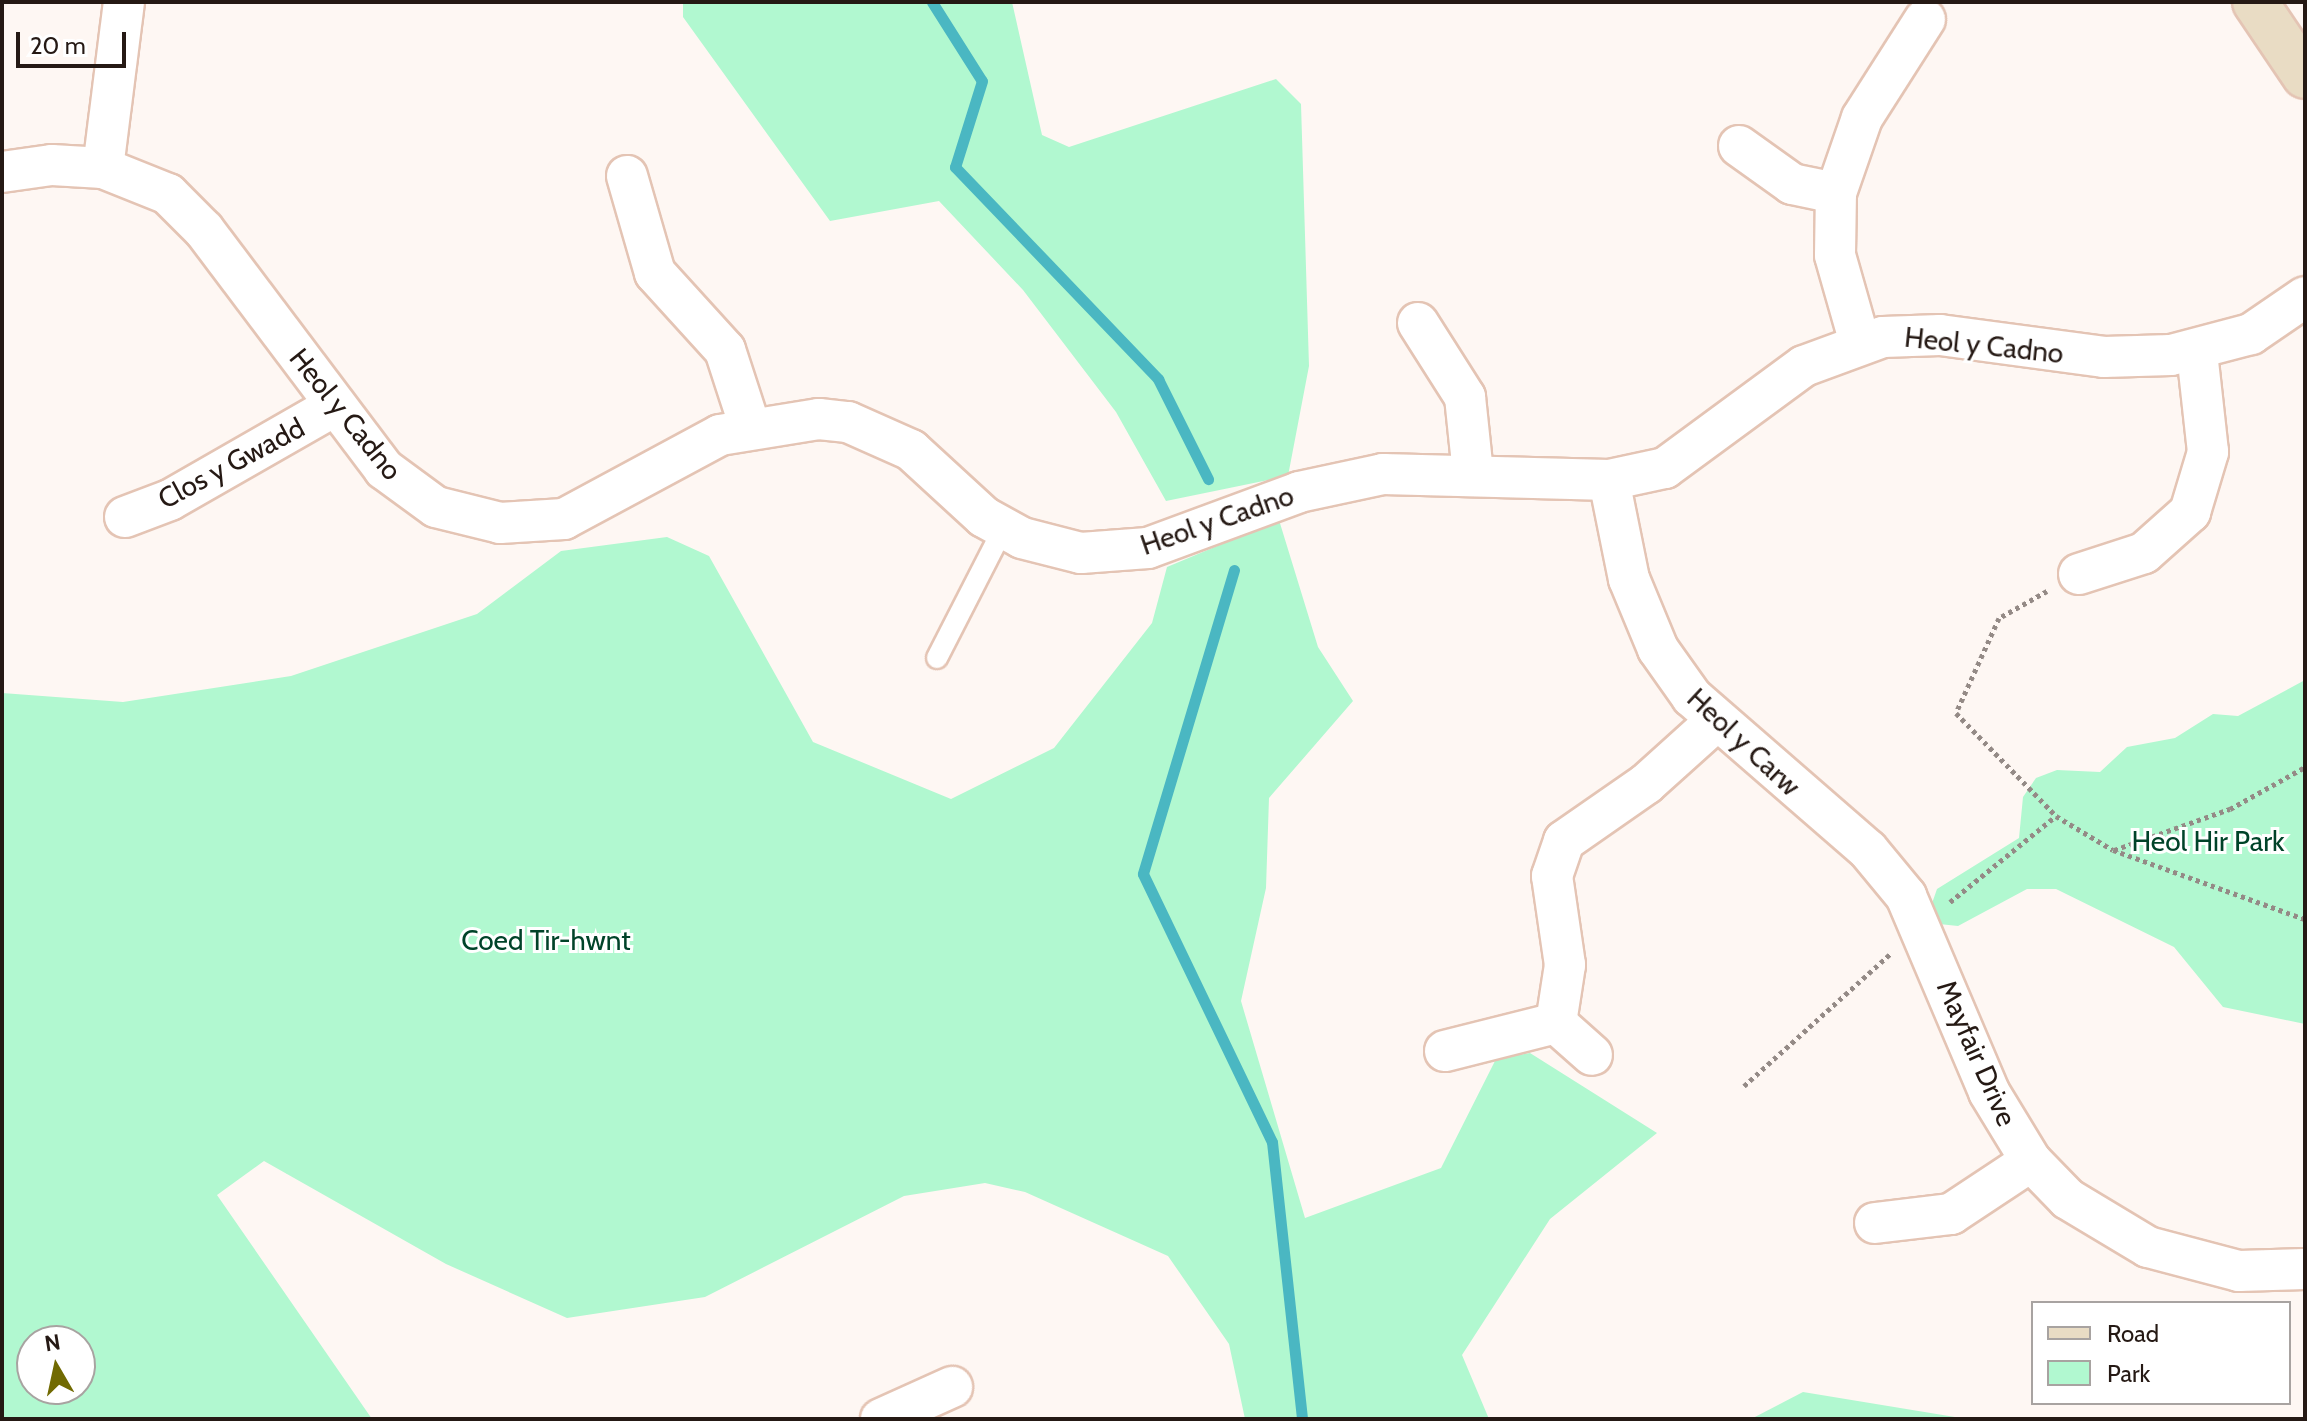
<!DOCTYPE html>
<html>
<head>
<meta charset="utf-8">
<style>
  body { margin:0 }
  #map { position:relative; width:2307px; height:1421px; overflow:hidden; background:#fef7f3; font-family:Cabin,sans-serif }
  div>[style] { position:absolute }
  .green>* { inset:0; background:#b1f8d0 }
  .stream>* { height:11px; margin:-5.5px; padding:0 5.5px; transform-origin:5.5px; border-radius:5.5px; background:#4ab7c2 }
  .path>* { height:5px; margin-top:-2.5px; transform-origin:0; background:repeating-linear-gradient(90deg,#948a86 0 4px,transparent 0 8px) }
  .roads { filter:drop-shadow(2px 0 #e4c4b4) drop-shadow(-2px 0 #e4c4b4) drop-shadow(0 2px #e4c4b4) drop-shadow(0 -2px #e4c4b4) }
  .lane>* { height:20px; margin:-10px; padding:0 10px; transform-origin:10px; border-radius:10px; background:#fff }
  .street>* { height:40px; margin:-20px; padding:0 20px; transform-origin:20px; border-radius:20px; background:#fff }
  .secondary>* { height:44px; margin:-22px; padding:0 22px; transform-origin:22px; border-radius:22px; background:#e9dcc4 }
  span { translate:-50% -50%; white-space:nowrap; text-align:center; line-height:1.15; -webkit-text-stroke:6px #fff; paint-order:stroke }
  .street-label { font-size:28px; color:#251914 }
  .park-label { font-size:28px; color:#004329 }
  .frame { position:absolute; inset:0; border:4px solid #251914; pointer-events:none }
  .legend { position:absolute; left:2031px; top:1301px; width:260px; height:104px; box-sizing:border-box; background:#fff; border:2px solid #a8a3a1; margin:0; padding:10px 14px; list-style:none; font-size:24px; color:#251914 }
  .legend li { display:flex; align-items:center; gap:16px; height:40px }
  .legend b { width:40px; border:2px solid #a8a3a1 }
  .north { position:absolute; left:16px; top:1325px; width:80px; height:80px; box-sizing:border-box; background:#fff; border:2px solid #a8a3a1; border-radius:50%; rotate:351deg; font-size:22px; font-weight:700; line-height:32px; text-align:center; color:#251914 }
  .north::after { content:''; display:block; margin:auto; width:28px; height:36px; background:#716a02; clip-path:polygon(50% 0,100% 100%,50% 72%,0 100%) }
  .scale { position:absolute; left:16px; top:32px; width:110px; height:36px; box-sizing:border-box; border:4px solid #251914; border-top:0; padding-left:10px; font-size:24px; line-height:28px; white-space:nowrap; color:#251914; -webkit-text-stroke:6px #fff; paint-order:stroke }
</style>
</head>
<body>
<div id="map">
  <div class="green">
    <div style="clip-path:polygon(683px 2px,1012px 2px,1042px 135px,1069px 147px,1276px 79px,1301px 104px,1309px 366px,1288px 476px,1166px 501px,1116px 412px,1023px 290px,939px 201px,830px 221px,683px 17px)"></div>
    <div style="clip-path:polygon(evenodd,1279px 520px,1318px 647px,1353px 701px,1269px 798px,1266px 888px,1241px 1001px,1305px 1218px,1441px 1168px,1496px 1059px,1530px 1053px,1657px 1133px,1550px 1219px,1462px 1355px,1489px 1419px,1245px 1419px,1229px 1344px,1168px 1256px,1025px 1192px,985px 1183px,904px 1196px,705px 1297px,567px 1318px,446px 1264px,264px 1161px,217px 1195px,372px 1419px,2px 1419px,2px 693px,123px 702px,291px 676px,477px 614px,561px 551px,667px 537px,709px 556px,813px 742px,951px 799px,1054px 748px,1152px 623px,1167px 567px,1279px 520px,32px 1341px,80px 1341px,80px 1389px,32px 1389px,32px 1341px)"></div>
    <div style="clip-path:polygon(2305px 680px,2305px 1024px,2223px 1007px,2174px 947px,2056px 889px,2027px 889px,1958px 926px,1939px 924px,1930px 909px,1937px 889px,2019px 838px,2023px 797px,2036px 778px,2057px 770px,2100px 772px,2127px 747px,2175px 738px,2213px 714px,2238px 716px)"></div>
    <div style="clip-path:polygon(1803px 1392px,1967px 1419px,1751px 1419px)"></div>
  </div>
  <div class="stream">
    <div style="left:932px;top:2px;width:93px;rotate:57.7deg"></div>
    <div style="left:982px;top:81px;width:90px;rotate:107.4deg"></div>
    <div style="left:955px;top:167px;width:294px;rotate:46.2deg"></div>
    <div style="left:1158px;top:379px;width:112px;rotate:63.4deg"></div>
    <div style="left:1234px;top:570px;width:317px;rotate:106.7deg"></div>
    <div style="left:1143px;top:874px;width:297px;rotate:64.3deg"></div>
    <div style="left:1272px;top:1142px;width:279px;rotate:83.8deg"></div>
  </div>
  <div class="path">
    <div style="left:2047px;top:591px;width:55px;rotate:150.6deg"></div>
    <div style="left:1999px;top:618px;width:104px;rotate:114.4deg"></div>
    <div style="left:1956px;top:713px;width:144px;rotate:45.8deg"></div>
    <div style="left:2114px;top:850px;width:123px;rotate:-19.5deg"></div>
    <div style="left:2230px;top:809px;width:86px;rotate:-29.2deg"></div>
    <div style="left:1950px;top:902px;width:136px;rotate:-39.1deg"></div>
    <div style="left:2056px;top:816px;width:66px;rotate:30.8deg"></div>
    <div style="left:2113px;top:850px;width:204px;rotate:19.8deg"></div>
    <div style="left:1744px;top:1086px;width:198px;rotate:-42.1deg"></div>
  </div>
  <div class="roads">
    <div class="lane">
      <div style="left:937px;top:658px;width:145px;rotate:-62.9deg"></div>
    </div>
    <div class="street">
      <div style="left:1739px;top:146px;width:65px;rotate:35.6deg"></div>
      <div style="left:1792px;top:184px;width:45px;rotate:11.6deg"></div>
      <div style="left:103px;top:168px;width:167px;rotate:-82.8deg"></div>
      <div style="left:2px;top:172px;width:50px;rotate:-8deg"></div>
      <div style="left:52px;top:165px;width:51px;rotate:3.4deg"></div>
      <div style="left:103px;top:168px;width:70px;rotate:21.8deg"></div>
      <div style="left:168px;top:194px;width:51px;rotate:45deg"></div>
      <div style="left:204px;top:230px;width:299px;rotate:53deg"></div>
      <div style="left:384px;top:469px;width:64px;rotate:36.2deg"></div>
      <div style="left:436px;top:507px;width:66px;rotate:14deg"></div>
      <div style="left:500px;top:523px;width:64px;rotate:-3.6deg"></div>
      <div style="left:564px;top:519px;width:177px;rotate:-28.3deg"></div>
      <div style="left:720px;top:435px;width:100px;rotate:-9.2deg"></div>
      <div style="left:819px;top:419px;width:29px;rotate:6deg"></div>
      <div style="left:848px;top:422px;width:69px;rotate:24deg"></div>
      <div style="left:911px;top:450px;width:99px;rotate:42.5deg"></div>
      <div style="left:984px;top:517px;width:43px;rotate:28.9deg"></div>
      <div style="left:1022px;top:538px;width:61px;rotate:14.3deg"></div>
      <div style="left:1081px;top:553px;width:67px;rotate:-4.3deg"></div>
      <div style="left:1148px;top:548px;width:161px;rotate:-20.3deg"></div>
      <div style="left:1299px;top:492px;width:86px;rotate:-12.1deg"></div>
      <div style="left:1383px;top:474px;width:226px;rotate:1.5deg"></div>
      <div style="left:1609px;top:480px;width:57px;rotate:-12.1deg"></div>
      <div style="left:1665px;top:468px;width:172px;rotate:-36.3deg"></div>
      <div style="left:1804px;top:366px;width:84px;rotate:-20.2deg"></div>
      <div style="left:1883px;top:337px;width:57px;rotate:-2deg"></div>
      <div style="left:1940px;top:335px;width:165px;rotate:7.6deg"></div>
      <div style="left:2104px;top:357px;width:67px;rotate:-1.7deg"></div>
      <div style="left:2171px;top:355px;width:83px;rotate:-14.7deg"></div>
      <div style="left:2251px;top:334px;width:65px;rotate:-34.4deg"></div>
      <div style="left:627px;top:176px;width:101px;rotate:73.9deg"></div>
      <div style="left:655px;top:273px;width:104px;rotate:47.7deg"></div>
      <div style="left:725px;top:350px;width:81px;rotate:72deg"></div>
      <div style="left:1418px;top:323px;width:88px;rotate:57.6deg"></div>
      <div style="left:1465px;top:397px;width:76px;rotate:84deg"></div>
      <div style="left:1860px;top:343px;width:91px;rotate:-105.9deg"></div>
      <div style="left:1835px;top:255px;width:62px;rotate:-89.1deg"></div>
      <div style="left:1836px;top:193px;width:79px;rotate:-70.9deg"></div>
      <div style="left:1862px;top:118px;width:117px;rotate:-57.5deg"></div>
      <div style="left:1609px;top:480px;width:101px;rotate:78.6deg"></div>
      <div style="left:1629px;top:579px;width:76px;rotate:67.5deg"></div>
      <div style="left:1658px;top:649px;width:59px;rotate:54.7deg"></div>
      <div style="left:1692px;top:697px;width:233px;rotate:41deg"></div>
      <div style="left:1868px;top:850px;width:60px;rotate:50.4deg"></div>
      <div style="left:1906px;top:896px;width:213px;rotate:67deg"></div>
      <div style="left:1989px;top:1092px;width:81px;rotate:58.7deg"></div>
      <div style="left:2031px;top:1161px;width:53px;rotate:45.8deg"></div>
      <div style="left:2068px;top:1199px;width:93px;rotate:31deg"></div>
      <div style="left:2148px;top:1247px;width:94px;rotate:14.8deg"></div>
      <div style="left:2239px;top:1271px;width:66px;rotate:-1.7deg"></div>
      <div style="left:125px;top:517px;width:48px;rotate:-20.7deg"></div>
      <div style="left:170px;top:500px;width:189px;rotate:-29.8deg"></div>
      <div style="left:2079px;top:574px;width:68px;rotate:-17.9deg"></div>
      <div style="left:2144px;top:553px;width:62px;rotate:-41.7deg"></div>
      <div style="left:2190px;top:512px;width:63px;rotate:-73.3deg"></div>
      <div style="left:2208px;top:452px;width:101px;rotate:-96.3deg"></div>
      <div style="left:1556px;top:1023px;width:48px;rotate:41.6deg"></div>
      <div style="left:1445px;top:1051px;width:114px;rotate:-14.2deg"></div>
      <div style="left:1556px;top:1023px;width:59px;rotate:-81.2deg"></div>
      <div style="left:1565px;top:965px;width:90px;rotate:-98.3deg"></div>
      <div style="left:1552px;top:876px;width:37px;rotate:-71deg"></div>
      <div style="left:1564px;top:841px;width:100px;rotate:-34.8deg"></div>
      <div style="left:1646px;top:784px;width:94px;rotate:-42deg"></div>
      <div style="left:1875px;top:1223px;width:77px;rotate:-6.8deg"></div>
      <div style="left:1951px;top:1214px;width:96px;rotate:-33.5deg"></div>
      <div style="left:881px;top:1419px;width:78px;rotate:-24.3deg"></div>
    </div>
    <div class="secondary">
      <div style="left:2255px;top:2px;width:89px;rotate:56deg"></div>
    </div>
  </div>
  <div class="street-label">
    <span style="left:1984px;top:345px;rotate:6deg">Heol y Cadno</span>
    <span style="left:346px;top:414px;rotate:51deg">Heol y Cadno</span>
    <span style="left:231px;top:463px;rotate:-28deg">Clos y Gwadd</span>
    <span style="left:1217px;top:520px;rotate:-19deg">Heol y Cadno</span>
    <span style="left:1744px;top:742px;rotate:43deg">Heol y Carw</span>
    <span style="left:1977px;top:1053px;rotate:66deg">Mayfair Drive</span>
  </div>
  <div class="park-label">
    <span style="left:2208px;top:841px">Heol Hir Park</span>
    <span style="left:546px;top:940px">Coed Tir-hwnt</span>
  </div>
  <div class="frame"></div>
  <ul class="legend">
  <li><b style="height:10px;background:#e9dcc4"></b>Road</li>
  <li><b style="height:22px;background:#b1f8d0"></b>Park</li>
  </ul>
  <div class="north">N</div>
  <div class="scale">20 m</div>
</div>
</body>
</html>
